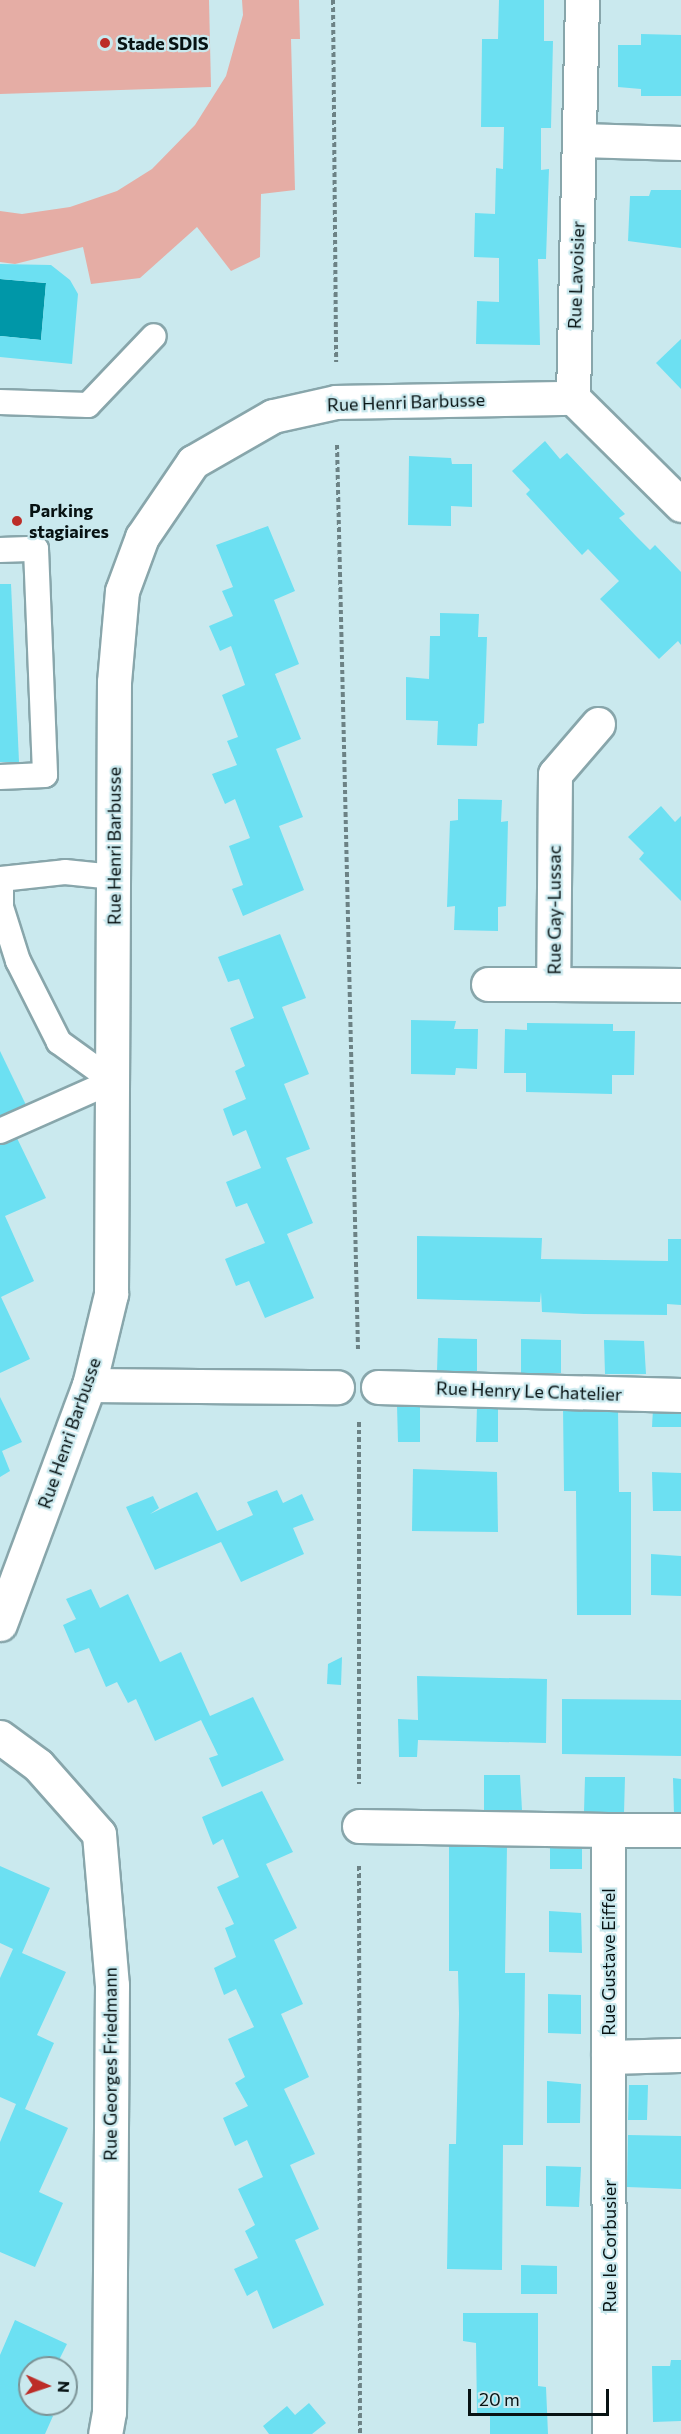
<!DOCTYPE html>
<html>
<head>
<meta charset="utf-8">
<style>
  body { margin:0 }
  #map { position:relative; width:681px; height:2434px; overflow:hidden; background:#cae9ee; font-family:Commissioner,sans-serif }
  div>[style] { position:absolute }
  .green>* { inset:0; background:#e5ada5 }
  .water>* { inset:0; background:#0097a8 }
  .building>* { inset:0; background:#6ce0f2 }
  .path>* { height:4px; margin-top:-2px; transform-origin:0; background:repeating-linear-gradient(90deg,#6c8285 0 4.5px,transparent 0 7.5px) }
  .roads { filter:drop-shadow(2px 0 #88a6ab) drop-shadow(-2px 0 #88a6ab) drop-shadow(0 2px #88a6ab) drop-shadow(0 -2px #88a6ab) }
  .lane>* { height:24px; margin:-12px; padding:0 12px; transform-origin:12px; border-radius:12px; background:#fff }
  .street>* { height:33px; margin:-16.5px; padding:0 16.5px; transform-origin:16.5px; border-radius:16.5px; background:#fff }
  .dots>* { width:16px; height:16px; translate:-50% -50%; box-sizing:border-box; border:3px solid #cae9ee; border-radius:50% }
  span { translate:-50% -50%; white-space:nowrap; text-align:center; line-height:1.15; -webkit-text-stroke:4.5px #cae9ee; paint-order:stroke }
  .poi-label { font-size:18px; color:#071213; font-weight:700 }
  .left { translate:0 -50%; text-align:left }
  .street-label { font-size:18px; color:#071213 }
  .north { position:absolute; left:18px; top:2356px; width:60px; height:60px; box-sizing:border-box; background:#cae9ee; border:2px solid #7c9396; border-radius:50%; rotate:93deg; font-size:16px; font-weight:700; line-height:24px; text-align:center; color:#071213 }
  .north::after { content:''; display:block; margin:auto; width:21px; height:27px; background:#bc2d28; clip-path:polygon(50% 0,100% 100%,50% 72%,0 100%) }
  .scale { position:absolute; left:468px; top:2389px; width:141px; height:27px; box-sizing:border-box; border:3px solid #071213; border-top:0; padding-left:8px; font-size:18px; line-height:21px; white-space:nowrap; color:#071213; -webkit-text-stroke:4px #cae9ee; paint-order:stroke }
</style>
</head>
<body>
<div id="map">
  <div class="green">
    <div style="clip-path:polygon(0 0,209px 0,211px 87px,0 94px)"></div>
    <div style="clip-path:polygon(242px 0,299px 0,300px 39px,291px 39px,295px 190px,261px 194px,260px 257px,231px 271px,197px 227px,140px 278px,91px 284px,83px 247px,15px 264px,0 262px,0 211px,22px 214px,70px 207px,117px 191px,152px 169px,195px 125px,226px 76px,243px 15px)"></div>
  </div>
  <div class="water">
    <div style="clip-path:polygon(0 279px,46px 283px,41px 340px,0 336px)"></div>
  </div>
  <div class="building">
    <div style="clip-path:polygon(499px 0,544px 0,544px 41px,553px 41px,551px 128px,541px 128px,541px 170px,549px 169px,546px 259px,538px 259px,540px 345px,476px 344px,477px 301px,499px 302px,499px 258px,474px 257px,475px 213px,495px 214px,496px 168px,503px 169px,504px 127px,481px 127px,482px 39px,498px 39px)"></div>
    <div style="clip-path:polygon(641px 34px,681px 35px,681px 96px,641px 96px,641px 89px,618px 87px,618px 45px,641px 45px)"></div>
    <div style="clip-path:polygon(651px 190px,681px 190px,681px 248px,628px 241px,630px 196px,649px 196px)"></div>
    <div style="clip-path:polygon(0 264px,51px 265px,70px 280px,78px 294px,72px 364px,0 357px,0 336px,41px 340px,46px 283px,0 279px)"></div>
    <div style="clip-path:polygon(681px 339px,681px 389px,656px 363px)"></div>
    <div style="clip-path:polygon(545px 441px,560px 459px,567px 453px,625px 514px,619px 518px,635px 535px,650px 550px,655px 545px,681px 572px,681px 645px,678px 641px,659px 659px,600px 599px,619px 581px,588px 549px,582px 555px,526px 494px,530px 490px,512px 471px)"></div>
    <div style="clip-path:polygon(409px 456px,451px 458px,452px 464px,472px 464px,472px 507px,451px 506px,451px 526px,408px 525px)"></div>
    <div style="clip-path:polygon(268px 526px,295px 591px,274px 600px,299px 664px,275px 674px,301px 739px,276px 749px,303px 817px,279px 826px,304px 890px,243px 916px,232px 889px,243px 885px,229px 846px,250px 838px,235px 799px,225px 804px,212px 774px,237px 765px,227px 741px,238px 737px,222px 695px,245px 685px,231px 646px,220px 651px,209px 626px,233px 616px,222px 591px,233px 587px,216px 545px)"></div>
    <div style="clip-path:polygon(0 584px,11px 584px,19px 762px,0 762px)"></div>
    <div style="clip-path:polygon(440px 613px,479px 614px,478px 637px,487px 637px,484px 723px,478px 724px,477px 746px,437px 745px,438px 721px,406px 720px,406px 677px,429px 679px,430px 636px,440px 636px)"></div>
    <div style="clip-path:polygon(458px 799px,502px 800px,501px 822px,508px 821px,506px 906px,498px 907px,498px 931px,454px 930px,455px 906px,447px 907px,450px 821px,458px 820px)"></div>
    <div style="clip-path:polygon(661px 806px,675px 822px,681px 816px,681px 901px,639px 859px,644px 853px,628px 837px)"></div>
    <div style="clip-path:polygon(280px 934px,306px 998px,282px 1007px,309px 1074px,284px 1084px,310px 1149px,286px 1158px,313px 1223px,287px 1234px,314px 1298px,265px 1318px,249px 1281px,236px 1286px,225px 1259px,265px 1243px,247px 1203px,236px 1207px,226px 1182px,261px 1168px,246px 1130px,233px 1136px,223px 1109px,246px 1099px,235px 1071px,245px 1066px,230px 1028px,254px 1018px,239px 979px,228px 982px,218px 957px)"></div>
    <div style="clip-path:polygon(411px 1020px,456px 1021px,454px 1029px,478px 1029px,477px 1069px,456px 1068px,455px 1075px,411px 1074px)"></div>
    <div style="clip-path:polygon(527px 1023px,613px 1024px,613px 1031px,635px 1031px,634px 1075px,612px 1075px,612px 1094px,526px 1092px,526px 1073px,504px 1073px,505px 1029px,527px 1030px)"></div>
    <div style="clip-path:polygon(0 1051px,26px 1105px,0 1118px)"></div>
    <div style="clip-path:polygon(15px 1134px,46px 1198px,5px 1216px,34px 1281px,1px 1297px,30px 1359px,0 1373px,0 1141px)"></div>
    <div style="clip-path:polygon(417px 1236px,542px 1238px,541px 1259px,668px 1261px,668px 1239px,681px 1239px,681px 1305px,667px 1304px,667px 1315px,584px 1314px,542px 1312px,541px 1292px,540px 1302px,417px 1299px)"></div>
    <div style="clip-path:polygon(438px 1338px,477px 1339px,477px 1371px,437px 1372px)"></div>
    <div style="clip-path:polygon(521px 1339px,561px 1340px,561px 1373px,521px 1373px)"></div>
    <div style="clip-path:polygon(604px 1340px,644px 1341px,646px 1374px,605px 1374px)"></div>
    <div style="clip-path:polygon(0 1397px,22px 1442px,2px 1451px,10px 1471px,0 1477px)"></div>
    <div style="clip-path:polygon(397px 1405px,420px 1405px,420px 1442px,398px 1442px)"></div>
    <div style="clip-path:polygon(477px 1406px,498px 1406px,498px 1442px,476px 1442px)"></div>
    <div style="clip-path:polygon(563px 1407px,618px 1408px,619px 1492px,631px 1492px,631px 1615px,577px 1615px,576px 1491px,564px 1491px)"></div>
    <div style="clip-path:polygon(653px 1409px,681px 1409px,681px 1427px,652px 1427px)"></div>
    <div style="clip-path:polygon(413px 1469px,497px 1472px,498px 1532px,412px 1531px)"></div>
    <div style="clip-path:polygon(652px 1472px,681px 1473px,681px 1511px,653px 1511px)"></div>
    <div style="clip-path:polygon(277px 1490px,283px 1503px,302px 1494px,314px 1520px,293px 1528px,304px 1554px,241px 1582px,221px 1542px,155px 1570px,126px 1507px,153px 1496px,159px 1508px,150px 1514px,197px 1492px,217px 1531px,253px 1515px,247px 1502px)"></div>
    <div style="clip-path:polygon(651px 1554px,681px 1556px,681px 1596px,651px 1595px)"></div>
    <div style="clip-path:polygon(91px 1589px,100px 1608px,128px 1594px,160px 1662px,181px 1652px,210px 1716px,253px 1697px,284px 1760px,222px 1787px,209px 1758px,218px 1755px,201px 1720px,155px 1741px,136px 1699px,128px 1703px,117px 1682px,106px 1687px,89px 1648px,75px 1653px,63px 1625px,76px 1619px,66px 1599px)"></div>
    <div style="clip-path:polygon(342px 1657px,341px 1685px,327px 1684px,328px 1664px)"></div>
    <div style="clip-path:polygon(417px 1676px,547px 1679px,546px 1743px,418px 1740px,417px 1757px,399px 1757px,398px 1719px,418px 1720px)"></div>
    <div style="clip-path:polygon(562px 1699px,681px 1700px,681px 1756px,562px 1754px)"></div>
    <div style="clip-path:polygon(484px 1775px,520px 1775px,522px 1810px,484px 1810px)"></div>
    <div style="clip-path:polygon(585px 1777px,625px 1777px,624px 1813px,584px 1812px)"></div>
    <div style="clip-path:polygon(673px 1778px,681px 1779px,681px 1814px,674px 1814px)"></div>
    <div style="clip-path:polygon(262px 1791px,293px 1852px,266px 1864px,297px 1928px,274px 1940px,303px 2004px,281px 2014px,309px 2077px,284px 2089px,315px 2154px,290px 2165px,319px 2229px,295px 2240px,324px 2305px,273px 2329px,257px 2290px,247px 2296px,234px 2269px,258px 2258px,245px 2231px,255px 2225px,238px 2189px,263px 2177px,247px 2140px,235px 2146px,223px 2118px,248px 2106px,235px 2083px,245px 2077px,228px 2039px,254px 2027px,236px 1989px,224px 1995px,214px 1968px,236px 1957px,225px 1928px,234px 1924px,217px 1887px,239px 1877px,223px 1839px,213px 1845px,202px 1817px)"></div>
    <div style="clip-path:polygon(449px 1846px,507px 1846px,505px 1973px,525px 1973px,523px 2145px,503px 2145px,502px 2270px,447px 2269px,449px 2144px,456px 2144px,459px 2014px,458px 1971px,449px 1971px)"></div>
    <div style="clip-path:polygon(550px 1848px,582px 1849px,582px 1869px,550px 1869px)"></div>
    <div style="clip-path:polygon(0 1866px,50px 1888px,22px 1953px,66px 1972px,37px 2035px,54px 2043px,25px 2109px,68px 2128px,39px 2192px,63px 2203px,35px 2267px,0 2252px,0 2142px,16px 2104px,0 2097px,0 1978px,13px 1949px,0 1943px)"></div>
    <div style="clip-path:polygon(549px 1911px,581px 1913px,582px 1953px,549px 1952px)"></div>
    <div style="clip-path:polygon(548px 1994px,581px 1995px,581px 2034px,548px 2033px)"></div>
    <div style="clip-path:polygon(547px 2081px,581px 2084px,580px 2123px,547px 2123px)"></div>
    <div style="clip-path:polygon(629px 2085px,648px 2085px,647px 2120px,628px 2120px)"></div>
    <div style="clip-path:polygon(628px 2135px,681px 2136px,681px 2189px,627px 2187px)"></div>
    <div style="clip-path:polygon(546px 2166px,581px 2167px,579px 2207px,546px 2206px)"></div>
    <div style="clip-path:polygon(521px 2265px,557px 2266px,557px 2294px,521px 2294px)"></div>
    <div style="clip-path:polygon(463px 2313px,538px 2313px,538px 2386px,546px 2387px,548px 2434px,490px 2434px,490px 2414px,477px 2413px,476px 2343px,463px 2341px)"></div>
    <div style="clip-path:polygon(15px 2320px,67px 2344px,55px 2368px,30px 2368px,30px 2404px,38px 2404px,37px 2408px,53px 2416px,45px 2434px,0 2434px,0 2355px)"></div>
    <div style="clip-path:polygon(671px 2360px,681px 2360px,681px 2421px,653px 2422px,652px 2366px,670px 2366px)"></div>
    <div style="clip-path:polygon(309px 2403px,326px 2423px,312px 2434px,269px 2434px,263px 2426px,287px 2406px,295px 2415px)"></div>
  </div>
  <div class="path">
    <div style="left:333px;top:0;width:362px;rotate:89.5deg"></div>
    <div style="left:337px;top:445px;width:907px;rotate:88.67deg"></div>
    <div style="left:359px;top:1422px;width:362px;rotate:90deg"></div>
    <div style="left:359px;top:1866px;width:568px;rotate:89.9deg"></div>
  </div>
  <div class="roads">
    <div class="lane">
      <div style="left:0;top:402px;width:88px;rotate:2deg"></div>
      <div style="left:88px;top:405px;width:95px;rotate:-46.3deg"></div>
      <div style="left:0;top:550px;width:36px;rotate:-2deg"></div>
      <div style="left:36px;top:549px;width:226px;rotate:87.7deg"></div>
      <div style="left:45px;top:775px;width:45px;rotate:177.5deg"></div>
      <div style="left:113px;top:1081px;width:67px;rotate:-144.2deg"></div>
      <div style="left:59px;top:1042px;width:91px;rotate:-116.8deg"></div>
      <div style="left:18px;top:961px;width:57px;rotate:-107.5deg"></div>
      <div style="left:1px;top:907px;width:28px;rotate:-90deg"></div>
      <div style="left:1px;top:879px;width:64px;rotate:-6.2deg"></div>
      <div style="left:65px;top:872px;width:49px;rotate:5.8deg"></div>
      <div style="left:0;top:1131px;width:124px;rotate:-23.9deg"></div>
    </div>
    <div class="street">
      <div style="left:582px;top:0;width:398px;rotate:91.3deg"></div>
      <div style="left:573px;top:398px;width:152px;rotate:44.7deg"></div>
      <div style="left:580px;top:140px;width:101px;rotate:1.7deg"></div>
      <div style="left:598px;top:724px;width:66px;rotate:130.7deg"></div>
      <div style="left:555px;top:774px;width:210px;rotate:90.5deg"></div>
      <div style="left:553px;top:984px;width:128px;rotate:0.4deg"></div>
      <div style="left:488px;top:984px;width:65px"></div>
      <div style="left:89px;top:1385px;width:248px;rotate:0.5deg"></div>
      <div style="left:378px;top:1387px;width:303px;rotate:1.5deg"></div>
      <div style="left:0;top:1624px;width:255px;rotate:-69.6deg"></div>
      <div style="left:89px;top:1385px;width:94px;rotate:-76.4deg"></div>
      <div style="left:111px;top:1294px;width:612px;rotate:-89.72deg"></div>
      <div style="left:114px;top:682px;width:91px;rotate:-85deg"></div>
      <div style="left:122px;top:591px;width:58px;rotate:-69.7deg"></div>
      <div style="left:142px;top:537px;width:91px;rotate:-55.8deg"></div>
      <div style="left:193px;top:462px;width:92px;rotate:-29.9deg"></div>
      <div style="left:273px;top:416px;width:65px;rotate:-12.5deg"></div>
      <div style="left:336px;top:402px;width:237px;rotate:-1deg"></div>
      <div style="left:0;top:1737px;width:47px;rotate:36.4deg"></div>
      <div style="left:38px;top:1765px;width:92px;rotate:48.5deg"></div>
      <div style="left:99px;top:1834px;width:152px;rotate:85.1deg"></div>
      <div style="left:112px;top:1985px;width:427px;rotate:90.4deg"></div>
      <div style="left:109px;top:2412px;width:22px;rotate:100deg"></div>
      <div style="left:359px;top:1826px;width:249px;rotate:0.9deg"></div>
      <div style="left:681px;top:1830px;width:73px;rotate:180deg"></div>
      <div style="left:608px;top:1830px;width:227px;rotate:90deg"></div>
      <div style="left:608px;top:2057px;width:73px;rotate:-1.6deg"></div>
      <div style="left:608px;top:2057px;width:377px;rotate:89.8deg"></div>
    </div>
  </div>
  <div class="dots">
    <div style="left:105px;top:43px;background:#bc2d28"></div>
    <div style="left:17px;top:521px;background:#bc2d28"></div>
  </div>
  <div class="poi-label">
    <span class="left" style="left:117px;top:43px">Stade SDIS</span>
    <span class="left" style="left:29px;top:521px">Parking<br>stagiaires</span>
  </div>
  <div class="street-label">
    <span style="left:576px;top:275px;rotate:-88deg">Rue Lavoisier</span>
    <span style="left:406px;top:402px;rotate:-2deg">Rue Henri Barbusse</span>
    <span style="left:114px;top:846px;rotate:-90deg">Rue Henri Barbusse</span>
    <span style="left:554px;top:910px;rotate:-90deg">Rue Gay-Lussac</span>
    <span style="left:529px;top:1391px;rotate:2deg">Rue Henry Le Chatelier</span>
    <span style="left:69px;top:1433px;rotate:-71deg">Rue Henri Barbusse</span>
    <span style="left:608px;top:1962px;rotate:-90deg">Rue Gustave Eiffel</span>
    <span style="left:110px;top:2064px;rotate:-90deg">Rue Georges Friedmann</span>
    <span style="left:609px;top:2246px;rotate:-90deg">Rue le Corbusier</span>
  </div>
  <div class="north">N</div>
  <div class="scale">20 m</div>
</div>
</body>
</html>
